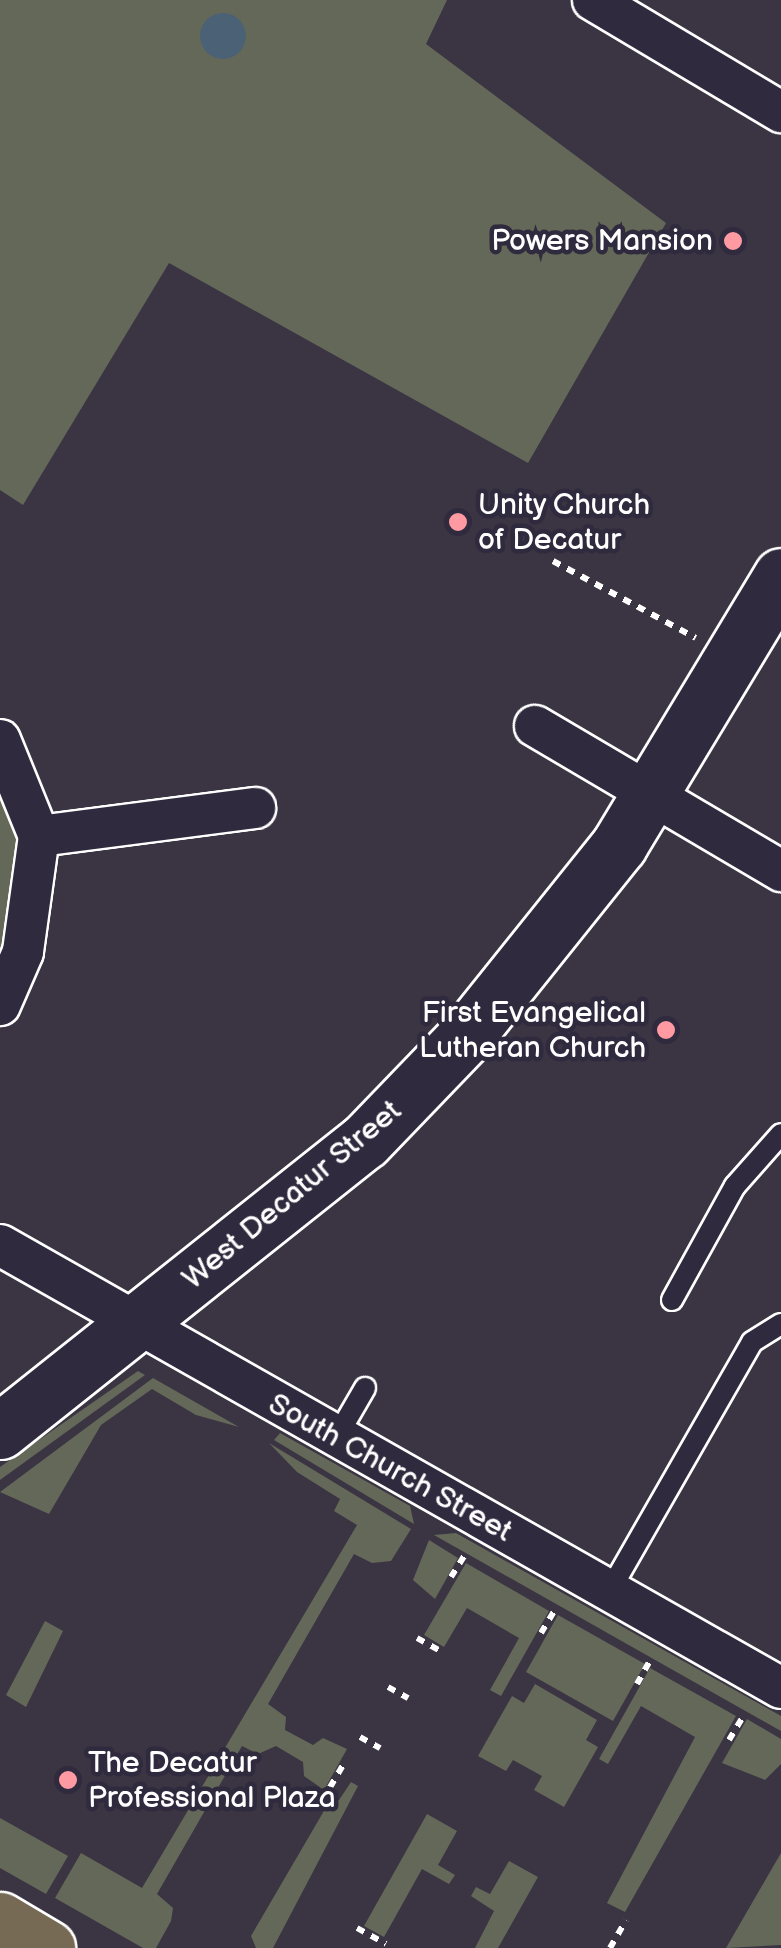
<!DOCTYPE html>
<html>
<head>
<meta charset="utf-8">
<style>
  body { margin:0 }
  #map { position:relative; width:781px; height:1948px; overflow:hidden; background:#3b3443; font-family:"Balsamiq Sans",sans-serif }
  div>[style] { position:absolute }
  .green>* { inset:0; background:#646859 }
  .water>* { inset:0; background:#4b6176 }
  .round { border-radius:50% }
  .path>* { height:6px; margin-top:-3px; transform-origin:0; background:repeating-linear-gradient(90deg,#fff 0 8px,transparent 0 16px) }
  .roads { filter:drop-shadow(2px 0 #fff) drop-shadow(-2px 0 #fff) drop-shadow(0 2px #fff) drop-shadow(0 -2px #fff) }
  .lane>* { height:20px; margin:-10px; padding:0 10px; transform-origin:10px; border-radius:10px; background:#2f2a3d }
  .street>* { height:40px; margin:-20px; padding:0 20px; transform-origin:20px; border-radius:20px; background:#2f2a3d }
  .secondary>* { height:55px; margin:-27.5px; padding:0 27.5px; transform-origin:27.5px; border-radius:27.5px; background:#2f2a3d }
  .primary>* { height:55px; margin:-27.5px; padding:0 27.5px; transform-origin:27.5px; border-radius:27.5px; background:#766a54 }
  .dots>* { width:28px; height:28px; translate:-50% -50%; box-sizing:border-box; border:5px solid #2f2a3d; border-radius:50% }
  span { translate:-50% -50%; white-space:nowrap; text-align:center; line-height:1.15; -webkit-text-stroke:9px #2f2a3d; paint-order:stroke }
  .poi-label { font-size:30px; color:#fff }
  .right { translate:-100% -50%; text-align:right }
  .left { translate:0 -50%; text-align:left }
  .street-label { font-size:30px; color:#fff }
</style>
</head>
<body>
<div id="map">
  <div class="green">
    <div style="clip-path:polygon(0 0,447px 0,426px 44px,666px 223px,528px 463px,169px 263px,23px 505px,0 490px)"></div>
    <div style="clip-path:polygon(0 740px,39px 836px,0 1005px)"></div>
    <div style="clip-path:polygon(138px 1371px,145px 1375px,0 1480px,0 1467px)"></div>
    <div style="clip-path:polygon(153px 1378px,239px 1427px,196px 1415px,152px 1389px,101px 1425px,49px 1514px,0 1492px)"></div>
    <div style="clip-path:polygon(280px 1433px,410px 1506px,414px 1524px,274px 1440px)"></div>
    <div style="clip-path:polygon(269px 1443px,411px 1529px,391px 1561px,372px 1563px,354px 1554px,268px 1704px,286px 1717px,285px 1730px,313px 1745px,323px 1738px,347px 1749px,324px 1790px,304px 1776px,303px 1762px,276px 1746px,258px 1754px,242px 1746px,157px 1894px,173px 1908px,171px 1921px,156px 1948px,143px 1948px,55px 1898px,81px 1853px,142px 1888px,357px 1525px,334px 1511px,340px 1499px,297px 1472px)"></div>
    <div style="clip-path:polygon(456px 1533px,781px 1716px,781px 1731px,434px 1535px)"></div>
    <div style="clip-path:polygon(429px 1540px,458px 1558px,435px 1599px,413px 1580px)"></div>
    <div style="clip-path:polygon(466px 1563px,549px 1611px,501px 1696px,490px 1690px,519px 1638px,467px 1608px,444px 1647px,424px 1635px)"></div>
    <div style="clip-path:polygon(558px 1615px,645px 1664px,613px 1721px,526px 1672px)"></div>
    <div style="clip-path:polygon(45px 1621px,63px 1631px,26px 1707px,6px 1695px)"></div>
    <div style="clip-path:polygon(650px 1668px,736px 1716px,625px 1912px,607px 1903px,695px 1737px,641px 1706px,608px 1764px,599px 1759px)"></div>
    <div style="clip-path:polygon(535px 1684px,597px 1720px,586px 1740px,598px 1747px,564px 1807px,534px 1790px,542px 1776px,513px 1760px,506px 1771px,478px 1756px,512px 1696px,524px 1703px)"></div>
    <div style="clip-path:polygon(747px 1719px,781px 1739px,781px 1764px,765px 1780px,722px 1763px)"></div>
    <div style="clip-path:polygon(351px 1782px,358px 1786px,273px 1948px,256px 1948px,251px 1936px,328px 1804px,339px 1800px)"></div>
    <div style="clip-path:polygon(427px 1814px,457px 1831px,438px 1865px,455px 1875px,449px 1884px,422px 1869px,384px 1937px,364px 1926px)"></div>
    <div style="clip-path:polygon(0 1818px,68px 1856px,46px 1894px,0 1868px)"></div>
    <div style="clip-path:polygon(781px 1853px,781px 1945px,726px 1948px)"></div>
    <div style="clip-path:polygon(509px 1861px,538px 1877px,498px 1948px,475px 1948px,494px 1911px,471px 1896px,476px 1887px,490px 1894px)"></div>
  </div>
  <div class="water">
    <div class="round" style="left:200px;top:13px;width:46px;height:46px"></div>
  </div>
  <div class="path">
    <div style="left:553px;top:561px;width:162px;rotate:28.3deg"></div>
    <div style="left:451px;top:1577px;width:25px;rotate:-58deg"></div>
    <div style="left:541px;top:1633px;width:29px;rotate:-59deg"></div>
    <div style="left:417px;top:1638px;width:29px;rotate:29deg"></div>
    <div style="left:637px;top:1684px;width:26px;rotate:-61deg"></div>
    <div style="left:388px;top:1687px;width:23px;rotate:29deg"></div>
    <div style="left:360px;top:1737px;width:23px;rotate:29deg"></div>
    <div style="left:729px;top:1740px;width:29px;rotate:-59deg"></div>
    <div style="left:322px;top:1801px;width:42px;rotate:-59.7deg"></div>
    <div style="left:357px;top:1928px;width:33px;rotate:29deg"></div>
    <div style="left:610px;top:1948px;width:32px;rotate:-60deg"></div>
  </div>
  <div class="roads">
    <div class="lane">
      <div style="left:672px;top:1300px;width:130px;rotate:-61.1deg"></div>
      <div style="left:735px;top:1186px;width:69px;rotate:-48.5deg"></div>
      <div style="left:336px;top:1438px;width:58px;rotate:-59.9deg"></div>
      <div style="left:609px;top:1592px;width:288px;rotate:-60.2deg"></div>
      <div style="left:752px;top:1342px;width:34px;rotate:-32deg"></div>
    </div>
    <div class="street">
      <div style="left:593px;top:0;width:219px;rotate:30.8deg"></div>
      <div style="left:535px;top:726px;width:286px;rotate:30.5deg"></div>
      <div style="left:0;top:740px;width:104px;rotate:67.9deg"></div>
      <div style="left:39px;top:836px;width:117px;rotate:97.9deg"></div>
      <div style="left:23px;top:952px;width:58px;rotate:113.5deg"></div>
      <div style="left:39px;top:836px;width:218px;rotate:-7.4deg"></div>
      <div style="left:0;top:1245px;width:898px;rotate:29.56deg"></div>
    </div>
    <div class="secondary">
      <div style="left:0;top:1431px;width:466px;rotate:-38.5deg"></div>
      <div style="left:365px;top:1141px;width:146px;rotate:-46.1deg"></div>
      <div style="left:466px;top:1036px;width:245px;rotate:-51.3deg"></div>
      <div style="left:619px;top:845px;width:314px;rotate:-58.9deg"></div>
    </div>
    <div class="primary">
      <div style="left:0;top:1920px;width:55px;rotate:30.8deg"></div>
    </div>
  </div>
  <div class="dots">
    <div style="left:733px;top:241px;background:#ff9aa2"></div>
    <div style="left:458px;top:522px;background:#ff9aa2"></div>
    <div style="left:666px;top:1030px;background:#ff9aa2"></div>
    <div style="left:68px;top:1780px;background:#ff9aa2"></div>
  </div>
  <div class="poi-label">
    <span class="right" style="left:713px;top:241px">Powers Mansion</span>
    <span class="left" style="left:478px;top:522px">Unity Church<br>of Decatur</span>
    <span class="right" style="left:646px;top:1030px">First Evangelical<br>Lutheran Church</span>
    <span class="left" style="left:88px;top:1780px">The Decatur<br>Professional Plaza</span>
  </div>
  <div class="street-label">
    <span style="left:292px;top:1195px;rotate:-40deg">West Decatur Street</span>
    <span style="left:390px;top:1468px;rotate:29deg">South Church Street</span>
  </div>
</div>
</body>
</html>
